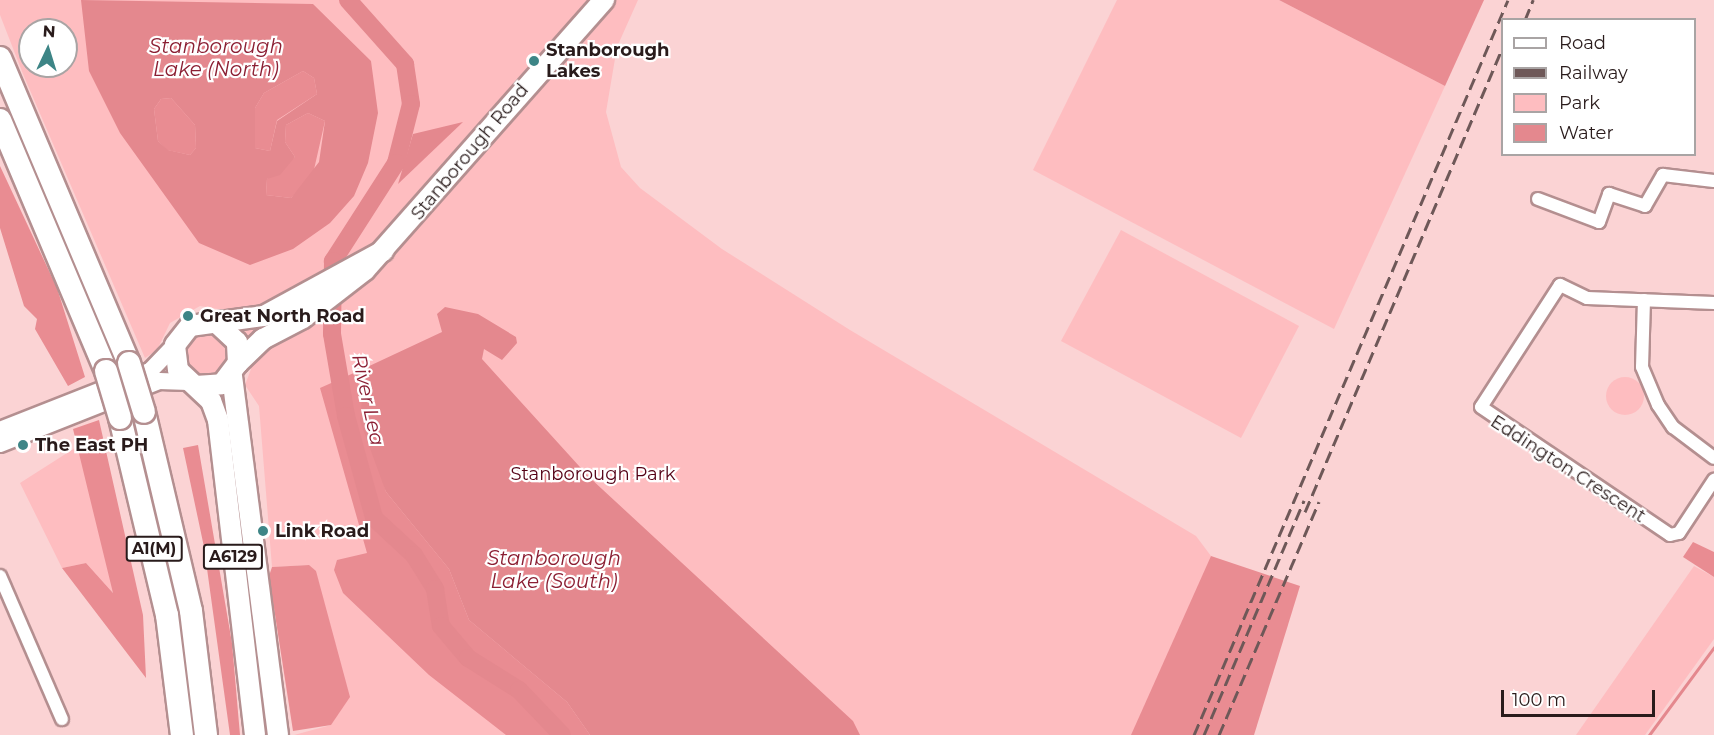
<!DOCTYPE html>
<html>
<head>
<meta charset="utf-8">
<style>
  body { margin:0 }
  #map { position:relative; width:1714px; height:735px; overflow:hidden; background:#fbd3d4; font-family:Montserrat,sans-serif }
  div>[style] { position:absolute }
  .green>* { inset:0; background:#febdc0 }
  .round { border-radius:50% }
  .forest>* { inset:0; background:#e98c92 }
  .water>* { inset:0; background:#e4888e }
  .stream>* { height:3px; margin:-1.5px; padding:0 1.5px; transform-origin:1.5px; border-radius:1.5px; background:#e4888e }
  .river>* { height:18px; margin:-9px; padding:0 9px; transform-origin:9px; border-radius:9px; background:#e4888e }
  .roads { filter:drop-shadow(2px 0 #b48f90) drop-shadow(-2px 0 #b48f90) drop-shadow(0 2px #b48f90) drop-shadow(0 -2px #b48f90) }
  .minor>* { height:12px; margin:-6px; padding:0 6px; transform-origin:6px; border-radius:6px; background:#fff }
  .secondary>* { height:16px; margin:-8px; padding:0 8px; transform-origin:8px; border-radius:8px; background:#fff }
  .primary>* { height:20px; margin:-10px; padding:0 10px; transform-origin:10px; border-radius:10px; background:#fff }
  .motorway>* { height:22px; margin:-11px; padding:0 11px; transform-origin:11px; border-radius:11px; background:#fff }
  .rail>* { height:3px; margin-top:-1.5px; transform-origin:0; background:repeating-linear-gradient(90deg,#6e5858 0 12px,transparent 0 18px) }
  .bridges { filter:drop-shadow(2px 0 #b48f90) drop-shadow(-2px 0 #b48f90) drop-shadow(0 2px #b48f90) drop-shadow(0 -2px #b48f90) }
  .motorway-bridge>* { height:22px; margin:-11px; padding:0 11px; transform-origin:11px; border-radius:11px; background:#fff }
  .dots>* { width:16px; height:16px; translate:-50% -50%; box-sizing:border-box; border:3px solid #fff; border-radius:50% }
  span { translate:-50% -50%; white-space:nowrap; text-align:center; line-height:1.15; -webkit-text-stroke:4.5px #fff; paint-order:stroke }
  .shield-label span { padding:2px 4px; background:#fff; border:2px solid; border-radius:4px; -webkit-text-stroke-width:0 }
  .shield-label { font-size:16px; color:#291b1b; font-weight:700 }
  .poi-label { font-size:18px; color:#291b1b; font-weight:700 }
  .left { translate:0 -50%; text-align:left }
  .street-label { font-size:18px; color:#291b1b }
  .park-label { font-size:18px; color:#540015 }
  .water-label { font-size:20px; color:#8b1f33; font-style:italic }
  .legend { position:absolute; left:1501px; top:18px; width:195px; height:138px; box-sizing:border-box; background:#fff; border:2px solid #a9a4a4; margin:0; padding:8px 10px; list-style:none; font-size:18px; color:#291b1b }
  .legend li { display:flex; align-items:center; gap:12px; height:30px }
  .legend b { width:30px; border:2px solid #a9a4a4 }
  .north { position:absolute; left:18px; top:18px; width:60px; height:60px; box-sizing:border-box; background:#fff; border:2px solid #a9a4a4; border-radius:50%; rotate:4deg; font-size:16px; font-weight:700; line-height:24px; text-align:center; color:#291b1b }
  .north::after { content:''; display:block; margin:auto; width:21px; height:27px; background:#3d8586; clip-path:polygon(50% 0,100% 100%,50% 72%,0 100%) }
  .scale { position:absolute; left:1501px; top:690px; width:154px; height:27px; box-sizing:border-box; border:3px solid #291b1b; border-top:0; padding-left:8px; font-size:18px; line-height:21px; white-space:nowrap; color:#291b1b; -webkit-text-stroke:4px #fff; paint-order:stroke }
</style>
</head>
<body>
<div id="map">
  <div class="green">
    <div style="clip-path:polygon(evenodd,0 0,638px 0,617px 47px,606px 112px,621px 167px,640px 188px,722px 249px,850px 330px,1196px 536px,1211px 556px,1182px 735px,294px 735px,331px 725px,309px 565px,272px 567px,259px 406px,245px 385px,251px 369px,247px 343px,224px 310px,200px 306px,170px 323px,157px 350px,145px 358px,23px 74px,0 15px,0 0,30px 30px,66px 30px,66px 66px,30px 66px,30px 30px)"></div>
    <div style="clip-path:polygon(1117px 0,1279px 0,1445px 86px,1334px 329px,1033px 170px)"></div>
    <div style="clip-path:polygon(1121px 230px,1299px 326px,1241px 438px,1061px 341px)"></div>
    <div class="round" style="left:184px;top:331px;width:46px;height:46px"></div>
    <div class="round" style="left:1606px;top:377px;width:38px;height:38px"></div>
    <div style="clip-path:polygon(78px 446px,114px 594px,86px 563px,62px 568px,20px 483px)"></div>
    <div style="clip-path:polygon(1694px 566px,1714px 577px,1714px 639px,1645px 735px,1576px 735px)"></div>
  </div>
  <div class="forest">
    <div style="clip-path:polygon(1279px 0,1484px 0,1445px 86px)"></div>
    <div style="clip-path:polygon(303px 71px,314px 78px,317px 94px,277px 120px,270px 151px,255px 148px,255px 108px,264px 93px)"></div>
    <div style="clip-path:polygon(171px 98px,195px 125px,196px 148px,190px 155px,167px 150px,158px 141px,154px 109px,161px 99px)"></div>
    <div style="clip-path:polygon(308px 113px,325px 121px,313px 174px,291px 198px,266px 195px,267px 179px,295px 157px,285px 142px,286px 125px)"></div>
    <div style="clip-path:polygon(0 166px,57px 288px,85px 377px,68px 386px,35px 329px,37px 319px,24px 306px,0 228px)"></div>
    <div style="clip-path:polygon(365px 368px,360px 391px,386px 492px,449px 569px,469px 620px,567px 702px,590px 735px,506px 735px,429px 675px,343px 593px,334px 570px,337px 560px,367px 553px,320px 388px)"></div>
    <div style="clip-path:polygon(99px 420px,143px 615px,146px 678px,62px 568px,86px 563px,113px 593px,73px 429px)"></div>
    <div style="clip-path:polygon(198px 445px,232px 643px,240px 735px,230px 735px,204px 547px,183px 448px)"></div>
    <div style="clip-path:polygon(1693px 542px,1714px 552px,1714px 577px,1683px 557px)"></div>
    <div style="clip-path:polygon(1211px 556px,1300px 586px,1254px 735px,1131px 735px)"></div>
    <div style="clip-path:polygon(309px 565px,316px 571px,350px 697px,331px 725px,293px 731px,269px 576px,272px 567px)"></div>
  </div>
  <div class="water">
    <div style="clip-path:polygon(evenodd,81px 0,313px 4px,371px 61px,378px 113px,368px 163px,354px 196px,330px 223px,293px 249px,250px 265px,199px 243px,120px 133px,89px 71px,81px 0,303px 71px,314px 78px,317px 94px,277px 121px,270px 151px,255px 148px,255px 108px,264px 93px,303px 71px,81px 0,171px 98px,195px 125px,196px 148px,190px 155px,168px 150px,158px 141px,154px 109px,161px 99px,171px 98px,81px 0,308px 113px,325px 121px,319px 162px,291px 198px,266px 195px,267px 179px,280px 175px,295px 157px,285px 142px,286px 125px,308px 113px)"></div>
    <div style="clip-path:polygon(463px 122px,398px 184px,413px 134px)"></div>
    <div style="clip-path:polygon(445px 307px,478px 314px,516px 337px,517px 343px,502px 360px,484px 349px,482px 359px,589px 477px,853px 721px,860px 735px,590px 735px,567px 702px,469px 620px,449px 569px,386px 492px,360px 421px,365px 368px,442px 332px,437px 314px)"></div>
  </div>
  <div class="stream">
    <div style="left:1649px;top:735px;width:109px;rotate:-53.5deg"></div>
  </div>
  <div class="river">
    <div style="left:348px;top:0;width:86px;rotate:48.3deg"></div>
    <div style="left:405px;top:64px;width:40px;rotate:81.5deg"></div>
    <div style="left:411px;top:104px;width:61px;rotate:104.3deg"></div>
    <div style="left:396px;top:163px;width:117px;rotate:122.7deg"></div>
    <div style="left:333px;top:261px;width:73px;rotate:90.8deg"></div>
    <div style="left:332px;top:334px;width:83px;rotate:80.3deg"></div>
    <div style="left:346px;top:416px;width:106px;rotate:74.6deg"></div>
    <div style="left:374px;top:518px;width:54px;rotate:42.8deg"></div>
    <div style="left:414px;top:555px;width:40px;rotate:58deg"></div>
    <div style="left:435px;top:589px;width:37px;rotate:81deg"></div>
    <div style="left:441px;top:626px;width:42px;rotate:49.8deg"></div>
    <div style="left:468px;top:658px;width:60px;rotate:32.1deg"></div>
    <div style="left:519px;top:690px;width:62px;rotate:46.3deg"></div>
  </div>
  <div class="roads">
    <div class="minor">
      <div style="left:1538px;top:199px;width:65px;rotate:20.7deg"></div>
      <div style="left:1599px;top:222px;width:30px;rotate:-70deg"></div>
      <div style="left:1609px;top:194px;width:38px;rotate:18deg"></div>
      <div style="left:1645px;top:206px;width:36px;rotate:-60deg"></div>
      <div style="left:1663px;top:175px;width:51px;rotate:6.7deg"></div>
      <div style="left:1644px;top:300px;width:67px;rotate:91.7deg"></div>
      <div style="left:1642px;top:367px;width:41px;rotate:67.2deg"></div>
      <div style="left:1658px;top:405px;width:27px;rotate:56deg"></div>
      <div style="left:1673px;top:427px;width:51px;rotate:37.1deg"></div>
      <div style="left:1714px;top:303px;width:127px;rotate:-177.7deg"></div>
      <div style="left:1587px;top:298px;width:30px;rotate:-154deg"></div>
      <div style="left:1560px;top:285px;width:145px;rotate:122.9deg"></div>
      <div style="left:1481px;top:407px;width:228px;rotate:34.1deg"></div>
      <div style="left:1670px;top:535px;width:9px;rotate:-13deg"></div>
      <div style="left:1679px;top:533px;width:64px;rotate:-56.6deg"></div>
      <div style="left:0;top:576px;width:156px;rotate:66.6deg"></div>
    </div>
    <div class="secondary">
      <div style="left:0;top:430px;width:161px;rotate:-21.5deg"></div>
      <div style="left:150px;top:371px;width:36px;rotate:-46deg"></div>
      <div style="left:0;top:444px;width:171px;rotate:-21.6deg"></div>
      <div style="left:159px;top:381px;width:30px;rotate:2deg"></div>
    </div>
    <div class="primary">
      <div style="left:238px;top:363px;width:35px;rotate:-44deg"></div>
      <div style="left:263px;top:339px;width:45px;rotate:-27.7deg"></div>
      <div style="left:303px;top:318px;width:78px;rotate:-37.7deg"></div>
      <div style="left:365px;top:270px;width:361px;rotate:-48.5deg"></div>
      <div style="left:232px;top:376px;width:362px;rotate:82.7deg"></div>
      <div style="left:196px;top:386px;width:26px;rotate:-4deg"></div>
      <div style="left:222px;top:384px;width:26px;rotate:-53deg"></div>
      <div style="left:238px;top:363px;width:21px;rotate:-93deg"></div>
      <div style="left:237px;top:342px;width:26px;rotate:-137deg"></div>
      <div style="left:255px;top:735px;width:317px;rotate:-96.7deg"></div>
      <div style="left:218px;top:420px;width:20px;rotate:-110deg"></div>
      <div style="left:211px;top:401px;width:45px;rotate:-136.8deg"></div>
      <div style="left:178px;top:370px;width:25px;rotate:-97deg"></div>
      <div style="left:175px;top:345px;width:24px;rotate:-52deg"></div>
      <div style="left:190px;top:326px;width:75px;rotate:-7.7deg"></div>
      <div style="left:264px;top:316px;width:136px;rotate:-28.6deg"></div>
    </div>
    <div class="motorway">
      <div style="left:0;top:58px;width:331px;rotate:67.1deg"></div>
      <div style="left:0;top:120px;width:272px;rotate:67.1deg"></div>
      <div style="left:144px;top:412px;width:204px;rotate:76.7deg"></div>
      <div style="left:191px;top:611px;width:125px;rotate:83.1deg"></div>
      <div style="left:120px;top:418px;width:203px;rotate:76.6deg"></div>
      <div style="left:167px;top:615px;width:121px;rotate:82.9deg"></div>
    </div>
  </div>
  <div class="rail">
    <div style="left:1525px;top:20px;width:22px;rotate:-68deg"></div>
    <div style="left:1305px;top:512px;width:503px;rotate:-66.95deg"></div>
    <div style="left:1194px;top:735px;width:799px;rotate:-66.87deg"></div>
    <div style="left:1204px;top:735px;width:255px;rotate:-66.9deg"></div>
    <div style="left:1219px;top:735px;width:254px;rotate:-66.8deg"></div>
  </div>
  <div class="bridges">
    <div class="motorway-bridge">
      <div style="left:129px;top:363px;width:51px;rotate:73deg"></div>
      <div style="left:106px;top:371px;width:49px;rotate:73.4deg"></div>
    </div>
  </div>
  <div class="dots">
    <div style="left:534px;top:61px;background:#3d8586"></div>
    <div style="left:188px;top:316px;background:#3d8586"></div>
    <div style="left:23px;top:445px;background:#3d8586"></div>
    <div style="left:263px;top:531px;background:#3d8586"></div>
  </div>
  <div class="shield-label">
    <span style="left:154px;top:549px">A1(M)</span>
    <span style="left:233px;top:557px">A6129</span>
  </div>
  <div class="poi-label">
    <span class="left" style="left:546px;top:61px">Stanborough<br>Lakes</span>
    <span class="left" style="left:200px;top:316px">Great North Road</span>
    <span class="left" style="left:35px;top:445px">The East PH</span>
    <span class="left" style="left:275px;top:531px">Link Road</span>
  </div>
  <div class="street-label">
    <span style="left:470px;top:152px;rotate:-50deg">Stanborough Road</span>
    <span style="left:1568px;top:469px;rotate:33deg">Eddington Crescent</span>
  </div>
  <div class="park-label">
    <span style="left:593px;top:474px">Stanborough Park</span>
  </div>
  <div class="water-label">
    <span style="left:216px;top:58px">Stanborough<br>Lake (North)</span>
    <span style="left:368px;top:400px;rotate:78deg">River Lea</span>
    <span style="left:554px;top:570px">Stanborough<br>Lake (South)</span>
  </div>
  <ul class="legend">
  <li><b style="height:8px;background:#fff"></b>Road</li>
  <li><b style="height:8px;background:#6e5858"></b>Railway</li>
  <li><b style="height:16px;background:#febdc0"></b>Park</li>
  <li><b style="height:16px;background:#e4888e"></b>Water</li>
  </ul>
  <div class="north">N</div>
  <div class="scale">100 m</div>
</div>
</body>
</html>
